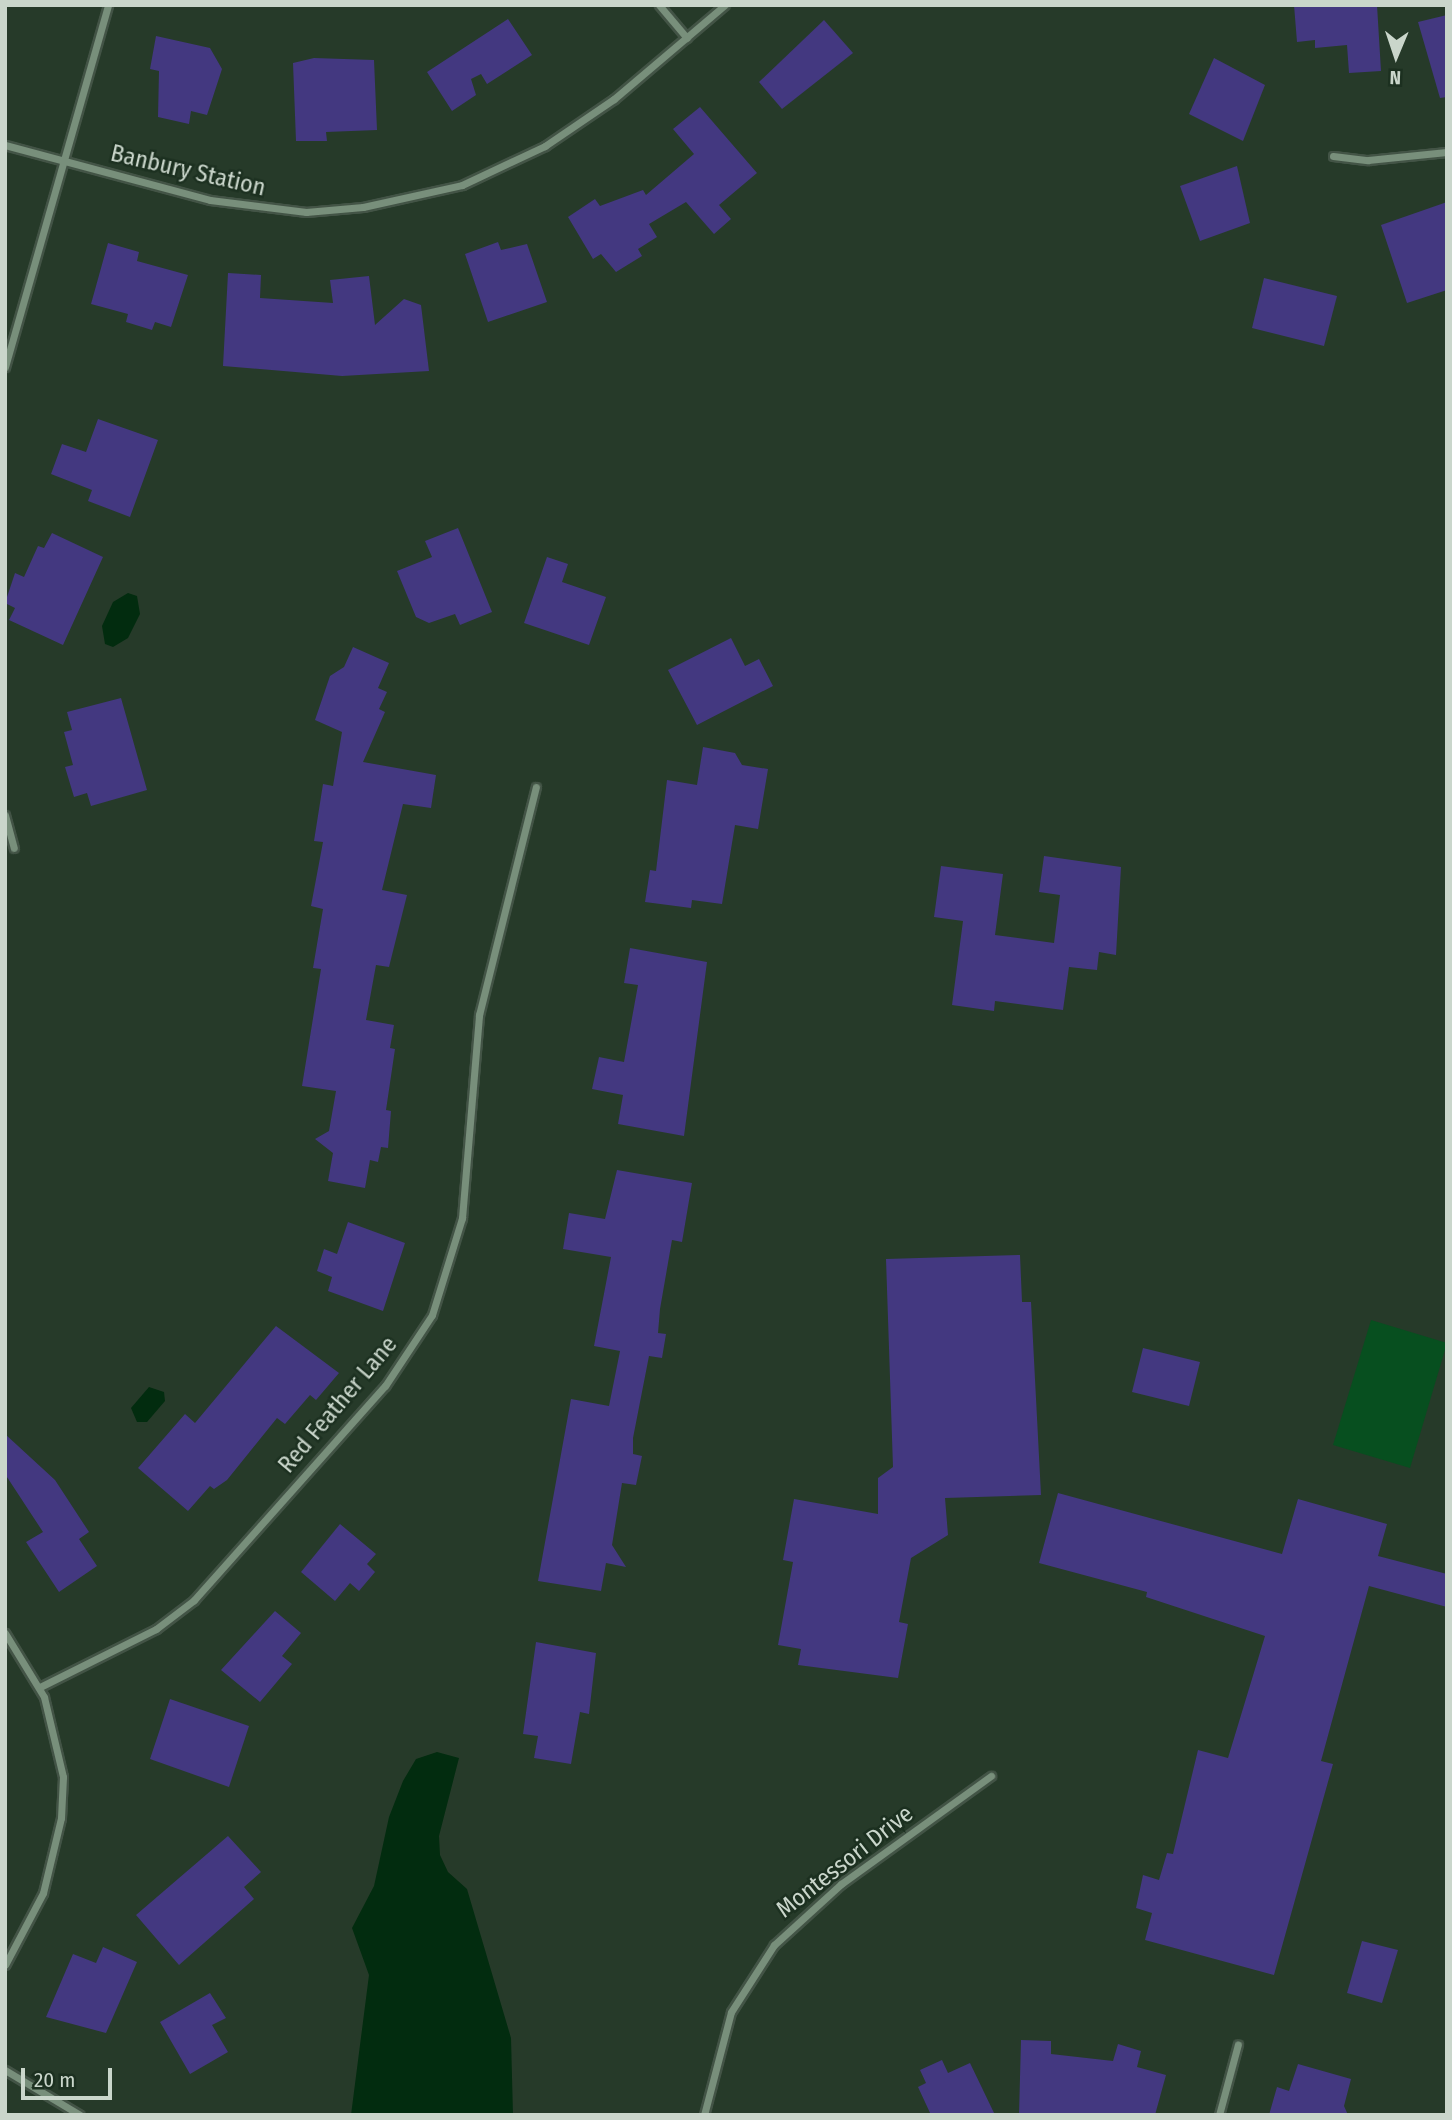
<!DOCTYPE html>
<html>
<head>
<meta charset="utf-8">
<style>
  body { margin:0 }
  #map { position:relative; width:1452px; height:2120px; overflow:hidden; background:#263a29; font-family:"Fira Sans Condensed",sans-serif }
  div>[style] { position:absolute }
  .green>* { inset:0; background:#074f1f }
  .water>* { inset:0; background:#022c0f }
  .building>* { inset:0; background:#433880 }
  .roads { filter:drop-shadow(2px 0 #435446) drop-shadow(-2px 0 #435446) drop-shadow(0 2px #435446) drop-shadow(0 -2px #435446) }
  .street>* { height:7px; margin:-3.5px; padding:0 3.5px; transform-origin:3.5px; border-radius:3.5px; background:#788f7b }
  span { translate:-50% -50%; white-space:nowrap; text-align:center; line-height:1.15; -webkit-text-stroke:5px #1c3020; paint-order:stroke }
  .street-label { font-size:24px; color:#cad6cb }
  .frame { position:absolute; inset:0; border:7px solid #cad6cb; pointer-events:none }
  .north { position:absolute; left:1361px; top:21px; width:70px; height:70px; -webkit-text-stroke:5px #1c3020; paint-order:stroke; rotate:182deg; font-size:19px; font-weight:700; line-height:28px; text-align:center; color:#cad6cb }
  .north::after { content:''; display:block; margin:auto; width:24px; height:32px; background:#cad6cb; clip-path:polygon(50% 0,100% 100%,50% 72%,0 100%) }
  .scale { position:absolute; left:21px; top:2068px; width:91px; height:32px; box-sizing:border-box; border:4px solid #cad6cb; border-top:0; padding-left:9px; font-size:21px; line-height:24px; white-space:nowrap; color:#cad6cb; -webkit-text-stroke:5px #1c3020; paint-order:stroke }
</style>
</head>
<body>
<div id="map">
  <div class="green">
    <div style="clip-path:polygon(1371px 1320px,1447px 1343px,1410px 1468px,1333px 1445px)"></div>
  </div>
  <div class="water">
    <div style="clip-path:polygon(128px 593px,137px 596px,140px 614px,128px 638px,113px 647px,105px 644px,102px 626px,113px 602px)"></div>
    <div style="clip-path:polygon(149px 1387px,164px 1392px,165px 1401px,147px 1422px,137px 1422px,131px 1408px)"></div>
    <div style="clip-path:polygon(437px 1752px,459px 1758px,439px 1836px,440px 1855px,448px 1872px,467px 1889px,511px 2038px,513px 2115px,351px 2115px,369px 1975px,352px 1928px,374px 1886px,389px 1817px,403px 1781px,416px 1759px)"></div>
  </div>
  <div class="building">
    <div style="clip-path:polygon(1294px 5px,1377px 5px,1381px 71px,1349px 73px,1347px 45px,1315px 48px,1315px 40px,1297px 42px)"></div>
    <div style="clip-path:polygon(1447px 15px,1447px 97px,1440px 98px,1418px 22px)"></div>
    <div style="clip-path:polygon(508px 19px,532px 55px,487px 84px,481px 74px,471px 79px,476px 95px,452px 111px,427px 72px)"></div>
    <div style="clip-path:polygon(824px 20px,853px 53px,782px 109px,759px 82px)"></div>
    <div style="clip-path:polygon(156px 36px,210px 48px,222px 69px,207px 115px,191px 111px,189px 124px,158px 117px,159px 71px,150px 69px)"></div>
    <div style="clip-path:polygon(314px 58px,374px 60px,377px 130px,326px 132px,327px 141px,296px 141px,293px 63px)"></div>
    <div style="clip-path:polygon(1214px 58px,1265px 85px,1243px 141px,1189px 114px)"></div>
    <div style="clip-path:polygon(700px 107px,757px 173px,719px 205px,731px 219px,714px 234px,686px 202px,649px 224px,657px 237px,638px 249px,642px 256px,616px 272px,601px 254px,593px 259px,568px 217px,595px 199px,600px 206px,643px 190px,646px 195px,694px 154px,673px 129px)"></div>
    <div style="clip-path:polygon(1237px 166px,1250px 223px,1200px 241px,1180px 186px)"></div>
    <div style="clip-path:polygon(1447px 202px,1447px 290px,1407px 303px,1381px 225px)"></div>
    <div style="clip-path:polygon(498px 242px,501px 250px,527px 244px,547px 302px,488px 322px,465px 254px)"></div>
    <div style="clip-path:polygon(108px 243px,139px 252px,137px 261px,188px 275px,171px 327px,155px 322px,152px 330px,126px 322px,128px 314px,91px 304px)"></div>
    <div style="clip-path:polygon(228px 273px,261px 275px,260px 298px,333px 303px,330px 280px,369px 276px,375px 325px,404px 299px,421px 305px,429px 371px,342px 376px,223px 366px)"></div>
    <div style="clip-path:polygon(1264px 278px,1337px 296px,1324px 346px,1252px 328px)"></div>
    <div style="clip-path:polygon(98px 419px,158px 440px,130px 517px,88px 501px,92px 490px,51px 474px,62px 444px,86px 452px)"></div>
    <div style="clip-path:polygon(458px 528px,492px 612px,460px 625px,455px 614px,429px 623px,416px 617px,397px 571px,432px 557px,425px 541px)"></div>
    <div style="clip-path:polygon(52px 533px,103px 557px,63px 645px,9px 620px,15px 608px,5px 603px,15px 573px,24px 577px,38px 546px,44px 548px)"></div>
    <div style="clip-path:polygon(547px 557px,568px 564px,562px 582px,606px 597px,589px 645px,524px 623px)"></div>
    <div style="clip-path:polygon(731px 638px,745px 666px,759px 659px,773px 686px,697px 725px,668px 670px)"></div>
    <div style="clip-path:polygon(353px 647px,389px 663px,378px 688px,387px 692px,379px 709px,385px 712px,363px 762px,436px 775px,431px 808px,403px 804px,382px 890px,407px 895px,389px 967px,376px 965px,366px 1020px,394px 1025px,390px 1048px,395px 1049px,386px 1110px,391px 1111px,388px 1148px,381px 1147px,378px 1162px,370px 1160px,365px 1188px,328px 1181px,333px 1153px,315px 1139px,329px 1131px,336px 1091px,302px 1086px,321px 969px,313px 968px,323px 909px,311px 906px,323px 842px,314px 841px,323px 784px,333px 786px,342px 732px,315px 720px,330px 676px,344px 667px)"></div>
    <div style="clip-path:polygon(121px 698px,147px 790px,91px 806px,87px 793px,74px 797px,65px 767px,73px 765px,64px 732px,72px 730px,67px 712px)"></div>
    <div style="clip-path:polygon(703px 747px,735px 753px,742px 765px,768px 769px,758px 829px,735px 825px,722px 904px,692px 900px,691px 908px,645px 902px,650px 870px,656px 871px,667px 780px,697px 785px)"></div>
    <div style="clip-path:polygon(1044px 856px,1121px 867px,1116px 955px,1099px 952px,1097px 970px,1069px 967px,1063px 1010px,995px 1001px,994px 1011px,952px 1005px,963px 921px,934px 917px,941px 866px,1003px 874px,995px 935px,1054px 943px,1060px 895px,1039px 892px)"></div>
    <div style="clip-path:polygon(630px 948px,707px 962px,684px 1136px,618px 1124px,623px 1095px,592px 1089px,599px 1057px,624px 1062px,638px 985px,624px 983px)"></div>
    <div style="clip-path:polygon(617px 1170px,692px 1183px,682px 1242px,672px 1240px,660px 1309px,658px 1333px,666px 1334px,662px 1358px,649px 1356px,633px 1438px,633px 1454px,642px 1456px,636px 1485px,622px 1483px,612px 1545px,626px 1567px,606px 1563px,601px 1591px,538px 1581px,571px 1399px,609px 1406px,620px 1351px,594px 1346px,611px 1257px,563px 1249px,569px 1213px,605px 1219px)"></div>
    <div style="clip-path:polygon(348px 1222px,405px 1243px,383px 1311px,328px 1291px,332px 1277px,317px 1271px,324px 1249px,337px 1254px)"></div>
    <div style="clip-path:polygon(1020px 1255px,1022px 1302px,1031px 1302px,1041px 1495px,945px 1498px,948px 1535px,911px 1558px,899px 1622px,908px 1624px,898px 1678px,798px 1665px,801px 1649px,778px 1645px,793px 1562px,783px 1560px,794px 1499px,878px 1514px,878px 1478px,893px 1467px,886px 1259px)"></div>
    <div style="clip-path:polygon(276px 1326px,339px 1373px,316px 1400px,310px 1395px,285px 1424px,277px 1418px,227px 1480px,214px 1489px,210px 1486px,188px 1511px,138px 1468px,185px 1414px,195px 1423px)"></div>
    <div style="clip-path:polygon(1143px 1348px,1200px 1362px,1189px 1406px,1132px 1392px)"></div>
    <div style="clip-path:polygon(5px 1434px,55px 1480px,89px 1532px,79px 1539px,97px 1566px,59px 1592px,26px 1542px,43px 1532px,5px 1474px)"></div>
    <div style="clip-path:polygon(1058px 1493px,1282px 1554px,1298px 1499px,1387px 1524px,1378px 1556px,1447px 1574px,1447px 1607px,1369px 1586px,1321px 1761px,1333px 1764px,1274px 1975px,1145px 1940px,1152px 1913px,1136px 1908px,1143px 1875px,1159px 1880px,1167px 1853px,1173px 1854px,1198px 1750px,1228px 1758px,1265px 1636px,1146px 1597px,1147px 1592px,1039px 1563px)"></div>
    <div style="clip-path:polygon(340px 1524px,376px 1554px,367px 1564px,375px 1572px,359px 1591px,350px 1583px,335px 1601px,301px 1572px)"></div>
    <div style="clip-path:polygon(275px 1611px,301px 1633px,282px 1656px,292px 1664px,260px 1702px,221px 1670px)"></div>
    <div style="clip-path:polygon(536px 1642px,596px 1653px,589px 1714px,580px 1712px,571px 1764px,534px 1758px,538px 1736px,523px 1734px)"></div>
    <div style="clip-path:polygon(170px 1699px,249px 1726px,229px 1787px,150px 1759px)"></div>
    <div style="clip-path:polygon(228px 1836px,261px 1872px,244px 1887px,254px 1899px,179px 1965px,136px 1915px)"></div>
    <div style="clip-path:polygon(1362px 1941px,1398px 1950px,1382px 2003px,1347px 1993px)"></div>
    <div style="clip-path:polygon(103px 1947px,137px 1962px,106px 2033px,46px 2017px,73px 1954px,96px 1963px)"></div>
    <div style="clip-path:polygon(210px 1993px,226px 2018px,212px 2025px,228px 2052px,190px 2074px,160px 2022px)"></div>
    <div style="clip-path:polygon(1021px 2040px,1051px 2041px,1051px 2054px,1113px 2061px,1118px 2044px,1141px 2051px,1137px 2067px,1166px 2075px,1155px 2115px,1019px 2115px)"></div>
    <div style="clip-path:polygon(942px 2060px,948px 2073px,970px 2063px,995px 2115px,931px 2115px,918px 2087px,926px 2083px,920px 2070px)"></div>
    <div style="clip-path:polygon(1298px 2064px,1351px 2079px,1344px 2106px,1348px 2115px,1269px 2115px,1277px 2087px,1289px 2091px)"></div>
  </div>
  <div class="roads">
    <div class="street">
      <div style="left:659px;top:5px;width:43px;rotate:49.7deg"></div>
      <div style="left:5px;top:145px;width:212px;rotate:15deg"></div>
      <div style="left:210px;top:200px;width:97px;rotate:7.1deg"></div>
      <div style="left:306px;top:212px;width:57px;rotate:-5deg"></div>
      <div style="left:363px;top:207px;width:101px;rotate:-12.5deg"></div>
      <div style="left:462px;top:185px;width:92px;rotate:-25.2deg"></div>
      <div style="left:545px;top:146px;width:83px;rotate:-34.3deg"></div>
      <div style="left:614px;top:99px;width:145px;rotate:-40.3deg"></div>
      <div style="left:1333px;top:156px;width:35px;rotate:7deg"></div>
      <div style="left:1368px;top:160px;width:79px;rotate:-5.8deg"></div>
      <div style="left:5px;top:367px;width:376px;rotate:-74.1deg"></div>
      <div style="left:5px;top:815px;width:34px;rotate:75deg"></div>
      <div style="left:5px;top:1633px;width:75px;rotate:58.6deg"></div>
      <div style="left:44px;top:1697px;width:82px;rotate:76.6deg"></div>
      <div style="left:63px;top:1777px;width:41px;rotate:92.8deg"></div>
      <div style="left:61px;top:1818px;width:77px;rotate:103.5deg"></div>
      <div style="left:43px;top:1893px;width:81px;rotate:117.8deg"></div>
      <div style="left:40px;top:1687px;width:130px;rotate:-26.6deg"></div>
      <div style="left:156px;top:1629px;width:48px;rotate:-37.3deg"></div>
      <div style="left:194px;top:1600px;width:287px;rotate:-48.3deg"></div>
      <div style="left:385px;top:1386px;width:85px;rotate:-56.5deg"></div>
      <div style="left:432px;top:1315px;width:102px;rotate:-72.8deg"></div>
      <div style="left:462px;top:1218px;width:204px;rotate:-85.2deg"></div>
      <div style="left:479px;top:1015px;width:235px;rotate:-76deg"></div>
      <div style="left:5px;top:2070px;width:87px;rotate:31deg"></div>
      <div style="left:704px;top:2115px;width:106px;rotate:-75.3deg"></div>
      <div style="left:731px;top:2012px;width:80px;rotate:-57.3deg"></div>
      <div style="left:774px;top:1945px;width:91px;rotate:-42.3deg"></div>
      <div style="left:841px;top:1884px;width:185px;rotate:-35.8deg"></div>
      <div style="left:1219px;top:2115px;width:73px;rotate:-75deg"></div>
    </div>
  </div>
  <div class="street-label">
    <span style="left:188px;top:171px;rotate:13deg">Banbury Station</span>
    <span style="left:338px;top:1405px;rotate:-50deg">Red Feather Lane</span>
    <span style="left:845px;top:1862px;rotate:-38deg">Montessori Drive</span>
  </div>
  <div class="frame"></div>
  <div class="north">N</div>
  <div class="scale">20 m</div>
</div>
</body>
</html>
